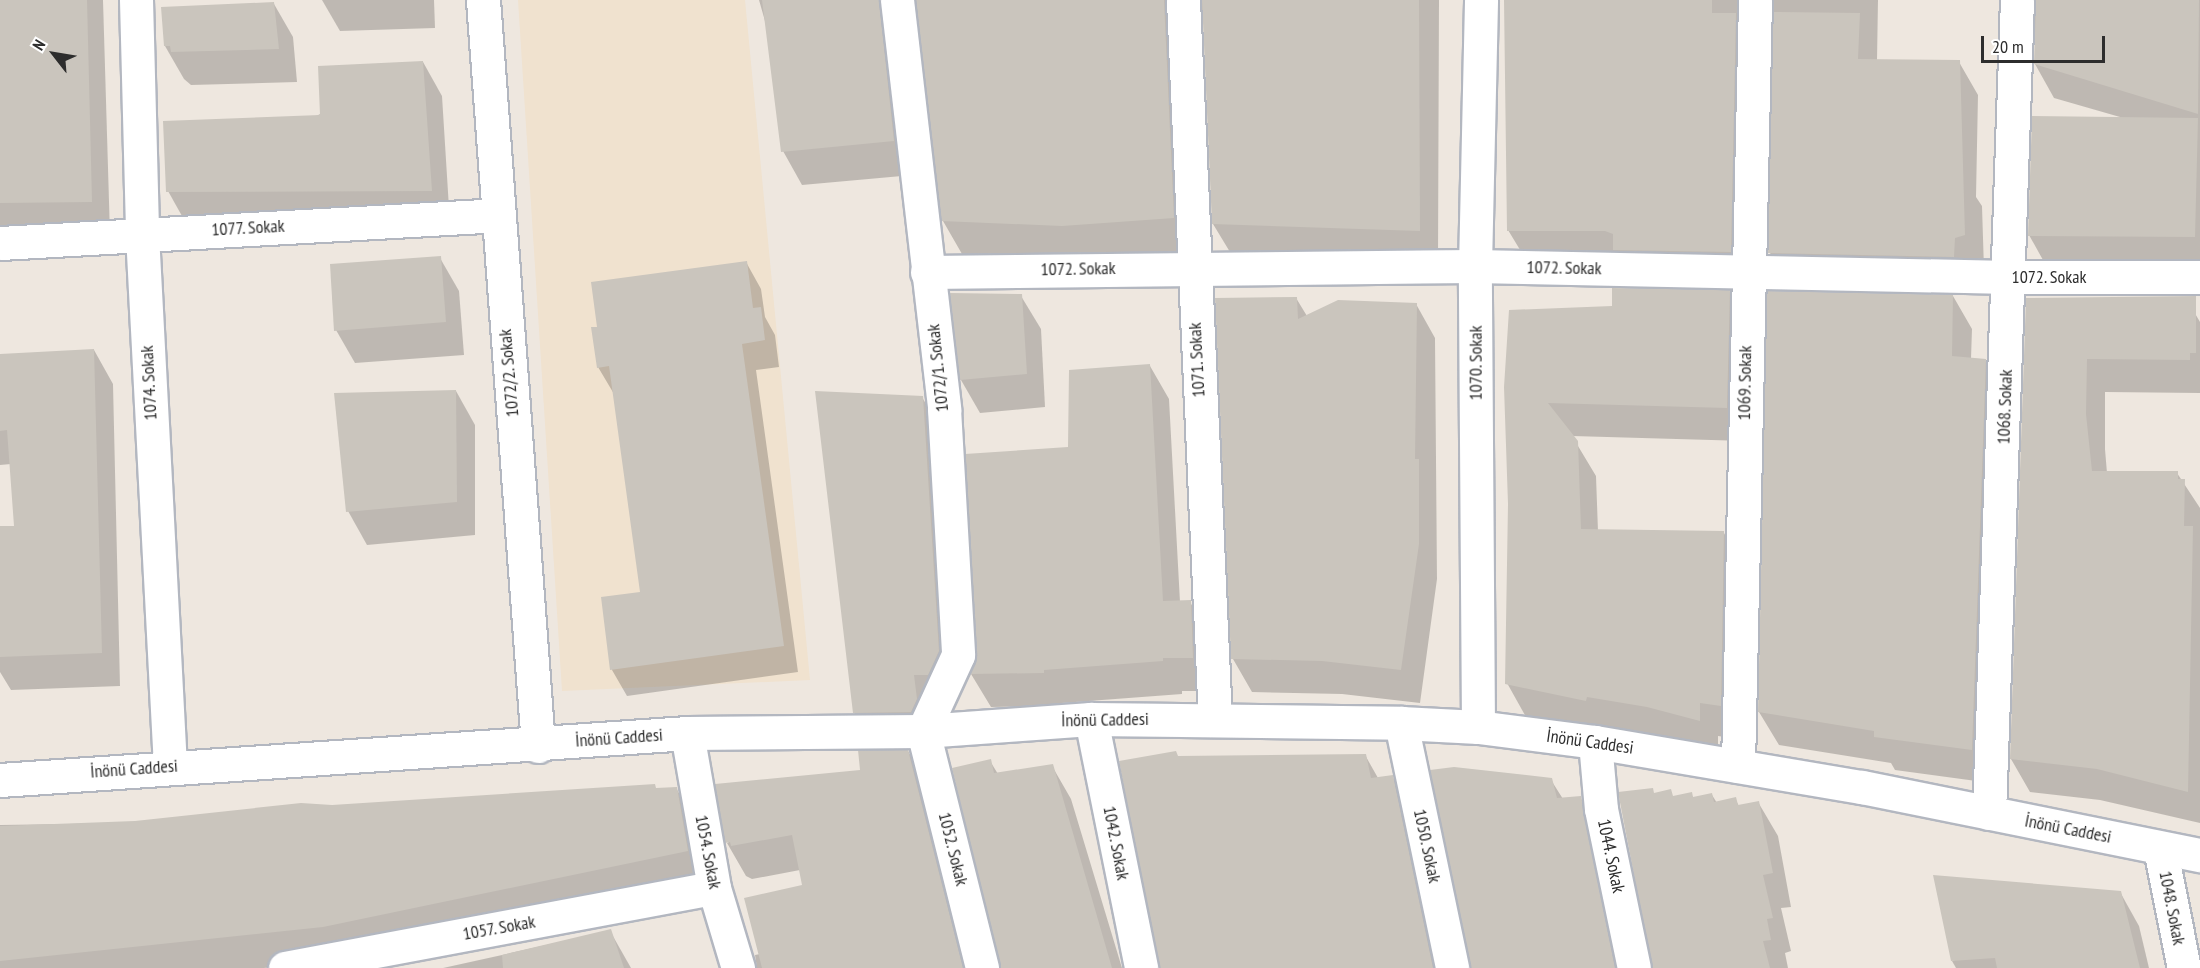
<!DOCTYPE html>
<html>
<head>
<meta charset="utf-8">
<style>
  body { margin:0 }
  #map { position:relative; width:2200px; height:968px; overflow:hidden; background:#eee7df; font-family:"PT Sans Narrow",sans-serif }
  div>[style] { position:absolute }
  .education>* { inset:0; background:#f0e2cf }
  .shadow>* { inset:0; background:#0003 }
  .building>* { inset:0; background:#cac5bd }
  .roads { filter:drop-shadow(2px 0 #b3b7c0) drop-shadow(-2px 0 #b3b7c0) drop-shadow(0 2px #b3b7c0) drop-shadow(0 -2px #b3b7c0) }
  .street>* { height:33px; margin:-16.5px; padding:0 16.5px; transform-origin:16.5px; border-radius:16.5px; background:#fff }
  .secondary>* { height:33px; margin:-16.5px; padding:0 16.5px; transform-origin:16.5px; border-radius:16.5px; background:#fff }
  span { translate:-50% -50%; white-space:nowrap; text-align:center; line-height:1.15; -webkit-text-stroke:5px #fff; paint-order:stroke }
  .street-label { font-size:18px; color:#2d2d2d }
  .north { position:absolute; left:24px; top:24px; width:60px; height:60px; -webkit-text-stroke:4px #fff; paint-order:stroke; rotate:301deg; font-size:16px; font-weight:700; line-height:24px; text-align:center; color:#2d2d2d }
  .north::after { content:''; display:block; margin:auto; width:21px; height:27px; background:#2d2d2d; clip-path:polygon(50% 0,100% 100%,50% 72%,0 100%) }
  .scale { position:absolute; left:1981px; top:36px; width:124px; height:27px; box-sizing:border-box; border:3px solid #2d2d2d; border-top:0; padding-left:8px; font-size:18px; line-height:21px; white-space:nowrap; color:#2d2d2d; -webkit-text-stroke:4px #fff; paint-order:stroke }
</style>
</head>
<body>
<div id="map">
  <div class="education">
    <div style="clip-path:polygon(518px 0,745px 0,810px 680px,562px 691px)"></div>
  </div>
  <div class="shadow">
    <div style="clip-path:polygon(0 0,103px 0,110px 235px,0 237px)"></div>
    <div style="clip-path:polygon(322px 0,434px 0,435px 28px,340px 31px)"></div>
    <div style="clip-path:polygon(759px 0,1439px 0,1438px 264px,1233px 257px,1213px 224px,1204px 14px,1191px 18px,1192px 251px,1082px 259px,962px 254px,943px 221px,919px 16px,904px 18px,913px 175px,802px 185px,783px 151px,769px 35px)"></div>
    <div style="clip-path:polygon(1506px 0,1878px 0,1877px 61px,1959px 62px,1978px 95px,1976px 197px,1982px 206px,1984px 269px,1789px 286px,1770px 253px,1775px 15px,1764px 17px,1749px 285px,1528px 263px,1508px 230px)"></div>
    <div style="clip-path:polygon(2035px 0,2200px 0,2200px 268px,2048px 269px,2029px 235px,2120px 117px,2054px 98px,2035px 64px)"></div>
    <div style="clip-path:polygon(274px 4px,293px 37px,297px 82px,191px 85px,184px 79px,165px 46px)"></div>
    <div style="clip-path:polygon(423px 62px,442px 96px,450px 224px,187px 225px,168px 191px)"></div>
    <div style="clip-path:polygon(440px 258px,459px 291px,464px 355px,355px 363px,336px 330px)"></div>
    <div style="clip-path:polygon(746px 262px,761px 289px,765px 317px,775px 335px,779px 367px,756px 370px,798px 672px,627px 696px,612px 670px,602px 599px,641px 593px,614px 394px,598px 367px,599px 328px)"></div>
    <div style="clip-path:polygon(1729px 291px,1748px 325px,1746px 441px,1572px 436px,1596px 476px,1598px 531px,1724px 533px,1743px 566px,1739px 739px,1718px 736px,1718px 753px,1526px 717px,1507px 683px,1509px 504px,1506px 387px,1613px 308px)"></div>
    <div style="clip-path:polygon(951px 294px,1021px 296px,1041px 329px,1045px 407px,980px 413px,961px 380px)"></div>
    <div style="clip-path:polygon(1953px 296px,1972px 329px,1971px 359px,1985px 360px,2004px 394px,1991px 783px,1895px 770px,1891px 763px,1779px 745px,1759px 712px)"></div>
    <div style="clip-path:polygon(1296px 298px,1307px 316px,1416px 304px,1435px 338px,1437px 579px,1420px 703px,1342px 694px,1252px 692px,1233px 659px)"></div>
    <div style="clip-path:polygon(2186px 298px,2200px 322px,2200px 393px,2105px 392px,2105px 449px,2107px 473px,2177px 473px,2200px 508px,2200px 823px,2100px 800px,2030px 792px,2011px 759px,2027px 299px)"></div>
    <div style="clip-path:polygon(94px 350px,113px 384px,120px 686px,11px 690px,0 672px,0 527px,15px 527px,11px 464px,0 465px,0 356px)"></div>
    <div style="clip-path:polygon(1150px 366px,1169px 399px,1180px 602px,1190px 602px,1209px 635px,1212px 691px,1182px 691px,1182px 694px,1062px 703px,1062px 706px,991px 707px,971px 674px,1070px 448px)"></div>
    <div style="clip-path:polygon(456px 391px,475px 425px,475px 535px,367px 545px,348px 511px)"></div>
    <div style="clip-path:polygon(922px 397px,938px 425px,954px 680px,932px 728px,870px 740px,854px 712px)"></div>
    <div style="clip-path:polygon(908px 751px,927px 785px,972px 968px,757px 968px,755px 955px,760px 954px,803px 886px,800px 870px,752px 879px,746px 876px,727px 843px)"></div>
    <div style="clip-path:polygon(1365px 755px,1378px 778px,1392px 776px,1411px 810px,1444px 968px,1160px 968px,1178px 757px)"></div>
    <div style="clip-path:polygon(990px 761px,998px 774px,1052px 766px,1071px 799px,1122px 968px,1001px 968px)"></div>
    <div style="clip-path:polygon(1551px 780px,1563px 799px,1580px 797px,1599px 831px,1626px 968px,1471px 968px)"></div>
    <div style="clip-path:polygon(676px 788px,696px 822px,707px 884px,343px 960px,264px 968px,0 968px,0 825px,136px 823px,332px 806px)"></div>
    <div style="clip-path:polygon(1691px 794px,1694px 799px,1712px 795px,1717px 803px,1735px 799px,1739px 806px,1758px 802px,1778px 836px,1791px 907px,1781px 908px,1791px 951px,1785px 953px,1788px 968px,1653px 968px,1655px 795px,1674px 797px)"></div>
    <div style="clip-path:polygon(2120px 892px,2139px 926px,2149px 968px,1956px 968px,1952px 961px)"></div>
    <div style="clip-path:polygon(610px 931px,631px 968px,443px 968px)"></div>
  </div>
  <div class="building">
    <div style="clip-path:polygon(0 0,87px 0,92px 202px,0 203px)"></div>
    <div style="clip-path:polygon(762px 0,879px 0,894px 141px,781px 152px)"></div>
    <div style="clip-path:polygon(916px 0,1164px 0,1174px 218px,1062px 226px,941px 221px)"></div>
    <div style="clip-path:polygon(1202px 0,1419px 0,1420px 231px,1212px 224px)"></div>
    <div style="clip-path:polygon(1504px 0,1712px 0,1712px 13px,1736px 13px,1731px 252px,1613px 250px,1613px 234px,1605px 231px,1507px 231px)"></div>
    <div style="clip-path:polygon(2036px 0,2199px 0,2198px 114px,2034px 64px)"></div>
    <div style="clip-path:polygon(274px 2px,279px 49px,171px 52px,170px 46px,164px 46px,161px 7px)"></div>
    <div style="clip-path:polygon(1773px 12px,1860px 13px,1858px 59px,1960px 60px,1965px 235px,1955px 238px,1954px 257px,1768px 253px)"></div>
    <div style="clip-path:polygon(423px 61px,432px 191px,166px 192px,163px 121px,320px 115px,318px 66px)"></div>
    <div style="clip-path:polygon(2032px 116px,2198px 118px,2195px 237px,2028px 236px)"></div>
    <div style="clip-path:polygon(441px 256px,446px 322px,334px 331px,330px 264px)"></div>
    <div style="clip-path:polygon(747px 261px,753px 308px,761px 307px,765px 340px,742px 344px,784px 646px,610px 670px,601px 597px,640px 592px,609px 366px,597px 368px,591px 327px,597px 327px,591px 282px)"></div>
    <div style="clip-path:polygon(1612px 288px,1730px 290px,1727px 408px,1548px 403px,1578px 441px,1581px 529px,1724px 531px,1721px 706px,1700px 703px,1700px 721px,1647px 707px,1587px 697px,1586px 701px,1505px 684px,1508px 504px,1504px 387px,1509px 310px,1612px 306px)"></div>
    <div style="clip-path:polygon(1767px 291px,1953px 295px,1952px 356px,1986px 359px,1972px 750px,1874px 737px,1874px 731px,1758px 712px)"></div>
    <div style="clip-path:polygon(950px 293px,1022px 294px,1027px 374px,960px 380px)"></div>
    <div style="clip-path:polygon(2196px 296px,2196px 353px,2190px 353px,2190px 360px,2087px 359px,2086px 414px,2092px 471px,2178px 471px,2178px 479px,2185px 479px,2184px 526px,2193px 526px,2188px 792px,2097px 769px,2010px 759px,2026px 298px)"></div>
    <div style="clip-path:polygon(1297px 297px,1298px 319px,1338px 300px,1417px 303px,1415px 459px,1419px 459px,1419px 544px,1401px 670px,1322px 661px,1231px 659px,1215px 298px)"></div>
    <div style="clip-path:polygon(94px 349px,102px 653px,0 657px,0 526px,14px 526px,7px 430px,0 431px,0 354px)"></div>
    <div style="clip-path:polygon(1150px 364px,1163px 601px,1191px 600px,1193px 658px,1163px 658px,1163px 661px,1044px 670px,1044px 673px,970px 674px,977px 654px,965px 454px,1068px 447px,1069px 370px)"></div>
    <div style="clip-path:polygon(456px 390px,457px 502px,346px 512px,334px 393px)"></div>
    <div style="clip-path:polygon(815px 391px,923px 396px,939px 651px,928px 675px,914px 675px,917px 699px,911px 712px,853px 713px)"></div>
    <div style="clip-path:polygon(858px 750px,908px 750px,963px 968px,762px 968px,744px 898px,802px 885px,792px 835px,731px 846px,730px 842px,725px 843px,715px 784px,860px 770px)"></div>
    <div style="clip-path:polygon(1176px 751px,1178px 756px,1366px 754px,1371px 778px,1393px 775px,1433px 968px,1159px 968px,1119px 761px)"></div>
    <div style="clip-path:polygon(991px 759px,994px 773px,1053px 764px,1112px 968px,1000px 968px,952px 768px)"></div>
    <div style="clip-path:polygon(1454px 767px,1552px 778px,1557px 798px,1581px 796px,1615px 968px,1470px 968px,1430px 770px)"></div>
    <div style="clip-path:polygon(655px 784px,656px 788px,677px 787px,688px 851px,323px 927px,0 961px,0 826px,135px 821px,301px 803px,332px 805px)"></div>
    <div style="clip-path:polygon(1653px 788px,1654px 793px,1671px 789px,1673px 796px,1692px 792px,1693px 797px,1712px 793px,1714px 802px,1736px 797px,1738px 805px,1759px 801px,1773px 873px,1763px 875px,1773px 918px,1767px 919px,1771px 940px,1763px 941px,1770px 968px,1652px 968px,1618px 792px)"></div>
    <div style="clip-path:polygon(1933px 875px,2121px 891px,2140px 968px,1997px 968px,1995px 958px,1951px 961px)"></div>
    <div style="clip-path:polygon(611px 929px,624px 968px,503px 968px,502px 955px)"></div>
  </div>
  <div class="roads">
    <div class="street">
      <div style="left:136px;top:0;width:234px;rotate:88.5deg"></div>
      <div style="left:142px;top:234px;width:533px;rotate:86.99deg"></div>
      <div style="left:483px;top:0;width:748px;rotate:85.78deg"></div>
      <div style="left:897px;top:0;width:412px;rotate:83.4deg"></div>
      <div style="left:944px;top:409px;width:246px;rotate:86.7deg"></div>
      <div style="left:958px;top:655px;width:84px;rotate:114.7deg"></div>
      <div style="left:923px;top:731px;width:244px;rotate:76deg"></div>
      <div style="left:1183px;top:0;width:721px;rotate:87.46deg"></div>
      <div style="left:0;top:243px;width:497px;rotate:-3.2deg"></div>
      <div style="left:927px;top:272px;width:548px;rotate:-0.63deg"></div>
      <div style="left:1475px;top:266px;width:535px;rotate:1.18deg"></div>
      <div style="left:2010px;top:277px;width:190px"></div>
      <div style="left:1091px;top:719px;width:254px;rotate:78.6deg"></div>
      <div style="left:1401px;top:723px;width:250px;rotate:78.2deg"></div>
      <div style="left:1478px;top:727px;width:461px;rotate:-90.4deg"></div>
      <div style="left:1475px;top:266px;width:266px;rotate:-88.7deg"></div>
      <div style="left:687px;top:733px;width:157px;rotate:80.1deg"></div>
      <div style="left:714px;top:888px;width:84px;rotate:73.3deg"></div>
      <div style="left:1595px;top:742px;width:67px;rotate:84.9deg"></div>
      <div style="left:1601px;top:809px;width:162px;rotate:78.3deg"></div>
      <div style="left:1738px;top:766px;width:766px;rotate:-88.73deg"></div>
      <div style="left:1989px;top:813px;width:813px;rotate:-88.03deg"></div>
      <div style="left:2160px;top:848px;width:122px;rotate:78.7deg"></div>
      <div style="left:285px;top:968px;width:436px;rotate:-10.6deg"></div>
    </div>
    <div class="secondary">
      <div style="left:0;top:780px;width:689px;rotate:-3.91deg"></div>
      <div style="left:687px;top:733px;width:236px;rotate:-0.5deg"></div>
      <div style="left:923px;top:731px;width:168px;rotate:-4.1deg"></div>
      <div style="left:1091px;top:719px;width:310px;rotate:0.7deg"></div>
      <div style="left:1401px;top:723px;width:77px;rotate:3deg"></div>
      <div style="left:1478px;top:727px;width:118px;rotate:7.3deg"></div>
      <div style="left:1595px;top:742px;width:271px;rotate:9.6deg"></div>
      <div style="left:1862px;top:787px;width:345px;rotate:11.4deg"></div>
    </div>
  </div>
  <div class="street-label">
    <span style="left:248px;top:228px;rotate:-3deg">1077. Sokak</span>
    <span style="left:1564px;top:268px;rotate:1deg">1072. Sokak</span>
    <span style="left:1078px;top:269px;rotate:-1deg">1072. Sokak</span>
    <span style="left:2049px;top:277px">1072. Sokak</span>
    <span style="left:1197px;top:360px;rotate:-93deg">1071. Sokak</span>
    <span style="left:1476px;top:363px;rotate:-90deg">1070. Sokak</span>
    <span style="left:938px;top:368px;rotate:-96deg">1072/1. Sokak</span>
    <span style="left:509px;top:373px;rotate:-95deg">1072/2. Sokak</span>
    <span style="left:149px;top:383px;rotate:-93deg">1074. Sokak</span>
    <span style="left:1745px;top:383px;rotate:-89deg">1069. Sokak</span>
    <span style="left:2005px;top:407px;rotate:-88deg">1068. Sokak</span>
    <span style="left:1105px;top:720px;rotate:-1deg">İnönü Caddesi</span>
    <span style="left:619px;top:738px;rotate:-4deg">İnönü Caddesi</span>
    <span style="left:1590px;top:742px;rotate:8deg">İnönü Caddesi</span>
    <span style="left:134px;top:769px;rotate:-4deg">İnönü Caddesi</span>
    <span style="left:2068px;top:829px;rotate:11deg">İnönü Caddesi</span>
    <span style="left:1116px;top:843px;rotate:79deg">1042. Sokak</span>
    <span style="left:1427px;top:846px;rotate:78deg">1050. Sokak</span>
    <span style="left:953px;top:849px;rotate:76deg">1052. Sokak</span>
    <span style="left:708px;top:852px;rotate:79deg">1054. Sokak</span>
    <span style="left:1611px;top:856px;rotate:78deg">1044. Sokak</span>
    <span style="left:2172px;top:908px;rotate:79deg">1048. Sokak</span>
    <span style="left:499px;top:928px;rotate:-10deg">1057. Sokak</span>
  </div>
  <div class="north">N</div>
  <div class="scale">20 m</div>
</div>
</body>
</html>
